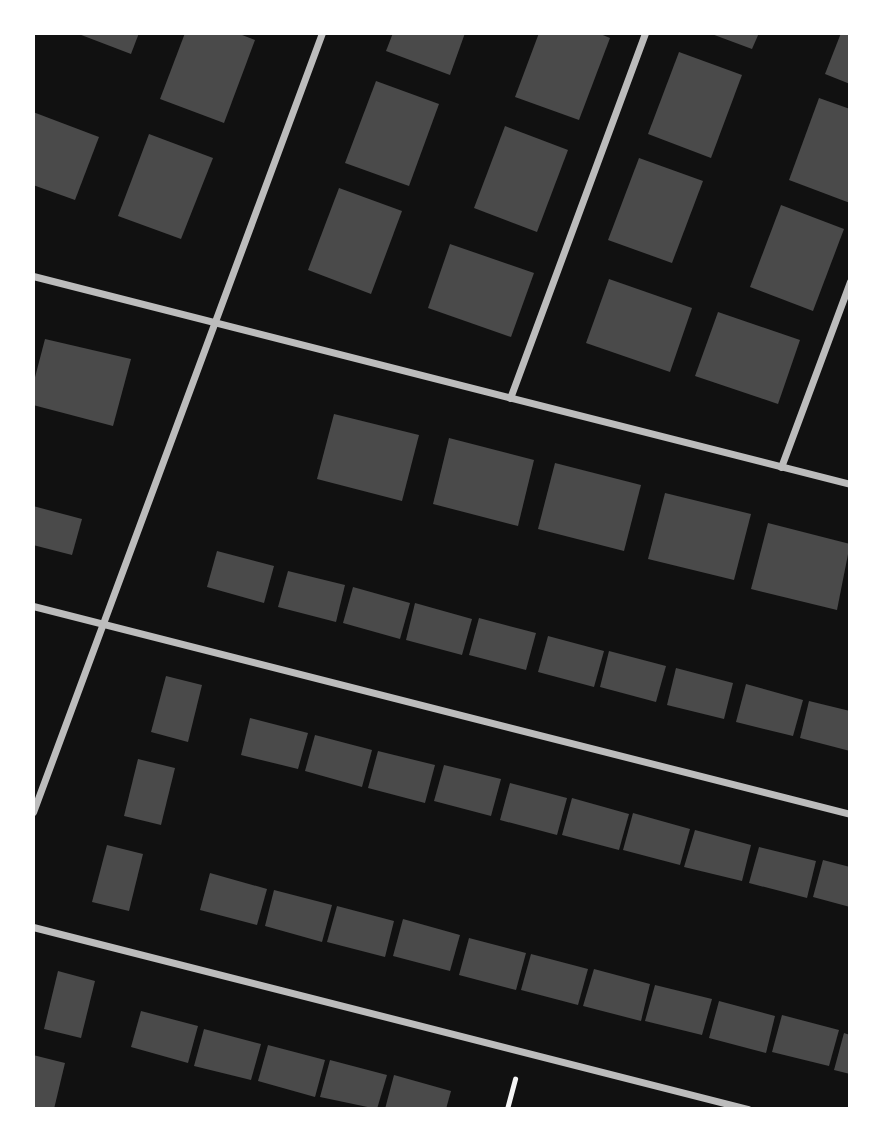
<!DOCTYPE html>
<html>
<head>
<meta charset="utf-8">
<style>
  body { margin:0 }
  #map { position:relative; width:883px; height:1142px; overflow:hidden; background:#111; font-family:Roboto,sans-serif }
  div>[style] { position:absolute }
  .building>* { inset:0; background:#4a4a4a }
  .path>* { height:4.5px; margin:-2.25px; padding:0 2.25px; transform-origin:2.25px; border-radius:2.25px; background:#f5f5f5 }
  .minor>* { height:7px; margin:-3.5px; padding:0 3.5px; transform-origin:3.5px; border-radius:3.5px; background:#bcbcbc }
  span { translate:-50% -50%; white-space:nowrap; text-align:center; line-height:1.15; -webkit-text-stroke:7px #fff; paint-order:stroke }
  .frame { position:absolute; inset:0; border:35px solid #fff; pointer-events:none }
</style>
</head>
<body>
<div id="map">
  <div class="building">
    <div style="clip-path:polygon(76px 33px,139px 33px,131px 54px)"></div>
    <div style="clip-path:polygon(185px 33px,237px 33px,255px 40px,224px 123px,160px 99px)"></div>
    <div style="clip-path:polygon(393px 33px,465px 33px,450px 75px,386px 51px)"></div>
    <div style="clip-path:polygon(539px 33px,598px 33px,610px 38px,579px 120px,515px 97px)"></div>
    <div style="clip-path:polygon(709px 33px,759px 33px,752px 49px)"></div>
    <div style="clip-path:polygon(841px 33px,850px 33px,850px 84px,825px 74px)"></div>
    <div style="clip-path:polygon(679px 52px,742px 75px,711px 158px,648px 134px)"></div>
    <div style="clip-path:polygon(376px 81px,439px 104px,409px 186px,345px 163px)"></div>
    <div style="clip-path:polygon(819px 98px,850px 109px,850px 203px,789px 180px)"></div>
    <div style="clip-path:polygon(33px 112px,99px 137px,75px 200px,33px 185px)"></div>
    <div style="clip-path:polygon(505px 126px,568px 150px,537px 232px,474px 208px)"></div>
    <div style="clip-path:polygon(149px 134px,213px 158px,181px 239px,118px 216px)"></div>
    <div style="clip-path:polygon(639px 158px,703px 181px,672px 263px,608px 240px)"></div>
    <div style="clip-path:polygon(339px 188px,402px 211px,371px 294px,308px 270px)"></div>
    <div style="clip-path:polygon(781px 205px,844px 229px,813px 311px,750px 287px)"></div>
    <div style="clip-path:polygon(450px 244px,534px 273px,511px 337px,428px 308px)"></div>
    <div style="clip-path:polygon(609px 279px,692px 308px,670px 372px,586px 343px)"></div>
    <div style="clip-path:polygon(718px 312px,800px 340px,778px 404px,695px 376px)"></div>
    <div style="clip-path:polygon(45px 339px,131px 359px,113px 426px,33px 405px,33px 385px)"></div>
    <div style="clip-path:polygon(334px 414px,419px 435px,402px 501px,317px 479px)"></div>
    <div style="clip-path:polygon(449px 438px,534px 460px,518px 526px,433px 504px)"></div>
    <div style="clip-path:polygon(555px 463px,641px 485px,624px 551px,538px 529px)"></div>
    <div style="clip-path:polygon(665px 493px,751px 514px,734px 580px,648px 559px)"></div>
    <div style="clip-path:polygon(33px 506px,82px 519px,72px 555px,33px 545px)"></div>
    <div style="clip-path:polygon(768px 523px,850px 544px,837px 610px,751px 589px)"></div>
    <div style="clip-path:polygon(217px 551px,274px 566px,264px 603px,207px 587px)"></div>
    <div style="clip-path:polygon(288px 571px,345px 585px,336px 622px,278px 607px)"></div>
    <div style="clip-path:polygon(353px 587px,410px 603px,400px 639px,343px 623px)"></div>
    <div style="clip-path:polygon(415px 603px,472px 619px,462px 655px,406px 640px)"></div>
    <div style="clip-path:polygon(479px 618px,536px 633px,526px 670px,469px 655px)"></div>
    <div style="clip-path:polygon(548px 636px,604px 651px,594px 687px,538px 672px)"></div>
    <div style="clip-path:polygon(609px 651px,666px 666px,656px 702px,600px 687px)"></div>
    <div style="clip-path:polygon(676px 668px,733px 683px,724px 719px,667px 705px)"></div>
    <div style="clip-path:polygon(166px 676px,202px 685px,188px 742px,151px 732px)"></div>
    <div style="clip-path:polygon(746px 684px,803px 700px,793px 736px,736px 722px)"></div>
    <div style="clip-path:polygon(809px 701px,850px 711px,850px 751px,800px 738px)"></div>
    <div style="clip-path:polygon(250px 718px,308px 733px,298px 769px,241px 755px)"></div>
    <div style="clip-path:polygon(315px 735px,372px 750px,362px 787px,305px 771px)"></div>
    <div style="clip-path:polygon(378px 751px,435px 765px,425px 803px,368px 788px)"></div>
    <div style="clip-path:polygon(138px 759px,175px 768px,161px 825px,124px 816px)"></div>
    <div style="clip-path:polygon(444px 765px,501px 779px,491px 816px,434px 801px)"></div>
    <div style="clip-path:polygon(510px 783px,567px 798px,557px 835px,500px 820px)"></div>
    <div style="clip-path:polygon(572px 798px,629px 814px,619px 850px,562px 835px)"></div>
    <div style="clip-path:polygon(633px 813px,690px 829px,680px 865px,623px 850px)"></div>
    <div style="clip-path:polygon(695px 830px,751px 845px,742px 881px,684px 867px)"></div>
    <div style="clip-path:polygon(107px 845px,143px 854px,129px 911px,92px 902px)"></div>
    <div style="clip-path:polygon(759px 847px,816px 861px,807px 898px,749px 883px)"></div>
    <div style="clip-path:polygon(823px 860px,850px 867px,850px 907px,813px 897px)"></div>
    <div style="clip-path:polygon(210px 873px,267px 889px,257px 925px,200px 910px)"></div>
    <div style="clip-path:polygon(274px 890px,332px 905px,322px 942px,265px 926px)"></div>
    <div style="clip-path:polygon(337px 906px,394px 921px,385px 957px,327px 942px)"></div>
    <div style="clip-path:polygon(403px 919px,460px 935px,450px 971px,393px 956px)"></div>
    <div style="clip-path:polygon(469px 938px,526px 953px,516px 990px,459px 975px)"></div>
    <div style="clip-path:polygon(531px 954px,588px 969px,578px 1005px,521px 990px)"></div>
    <div style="clip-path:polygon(594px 969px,650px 984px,641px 1021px,583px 1006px)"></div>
    <div style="clip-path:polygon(58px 971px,95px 981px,81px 1038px,44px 1029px)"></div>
    <div style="clip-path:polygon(655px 985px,712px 999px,702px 1035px,645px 1021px)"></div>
    <div style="clip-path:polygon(719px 1001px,775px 1016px,766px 1053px,709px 1038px)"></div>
    <div style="clip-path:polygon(141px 1011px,198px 1026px,188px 1063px,131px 1047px)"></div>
    <div style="clip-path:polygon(782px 1015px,839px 1030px,829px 1066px,772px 1052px)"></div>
    <div style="clip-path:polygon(204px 1029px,261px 1044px,251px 1080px,194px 1066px)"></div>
    <div style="clip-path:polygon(844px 1033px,850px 1035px,850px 1074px,834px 1070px)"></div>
    <div style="clip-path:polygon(268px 1045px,325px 1060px,315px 1097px,258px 1081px)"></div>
    <div style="clip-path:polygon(33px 1055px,65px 1063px,54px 1109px,33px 1109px)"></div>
    <div style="clip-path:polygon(330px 1060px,387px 1075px,377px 1109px,320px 1097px)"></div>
    <div style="clip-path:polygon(394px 1075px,451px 1091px,446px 1109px,385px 1109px)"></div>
  </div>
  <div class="path">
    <div style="left:507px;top:1109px;width:31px;rotate:-75deg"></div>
  </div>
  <div class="minor">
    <div style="left:33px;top:276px;width:843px;rotate:14.28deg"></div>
    <div style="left:510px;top:398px;width:389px;rotate:-69.7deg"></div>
    <div style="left:781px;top:467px;width:198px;rotate:-69.6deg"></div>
    <div style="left:33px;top:606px;width:843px;rotate:14.28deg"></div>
    <div style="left:33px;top:812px;width:831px;rotate:-69.65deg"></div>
    <div style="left:33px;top:927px;width:738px;rotate:14.28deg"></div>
  </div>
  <div class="frame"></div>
</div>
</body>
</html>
